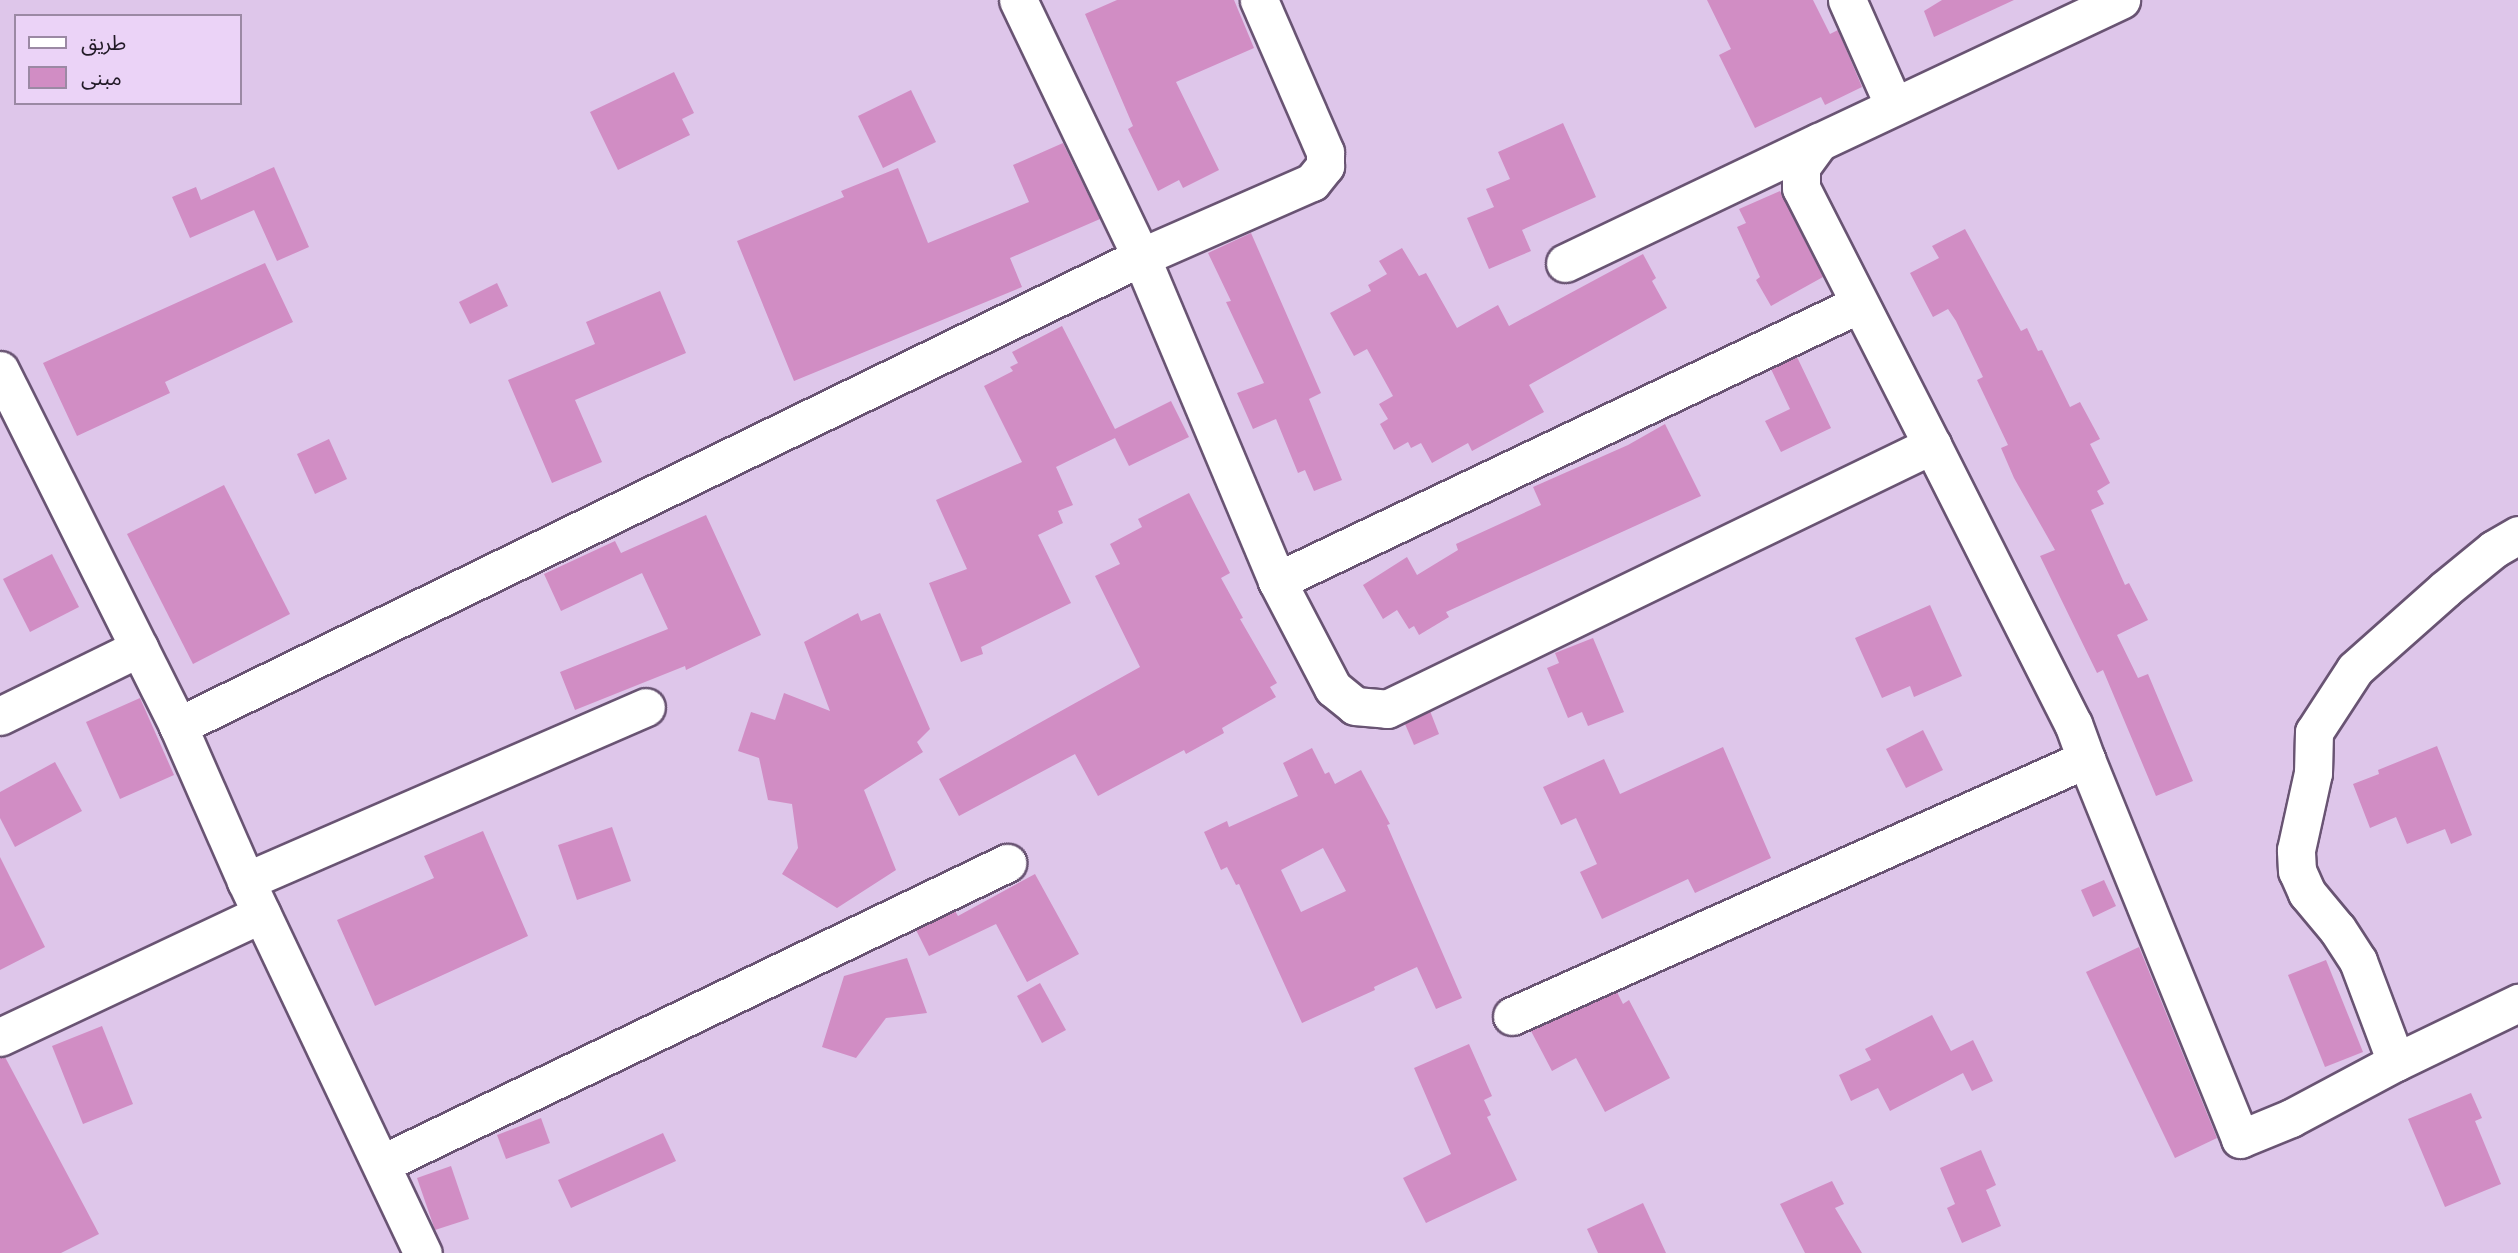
<!DOCTYPE html>
<html>
<head>
<meta charset="utf-8">
<style>
  body { margin:0 }
  #map { position:relative; width:2518px; height:1253px; overflow:hidden; background:#dec6ea; font-family:"Work Sans","Noto Sans Arabic",sans-serif }
  div>[style] { position:absolute }
  .building>* { inset:0; background:#d18dc4 }
  .roads { filter:drop-shadow(2px 0 #695473) drop-shadow(-2px 0 #695473) drop-shadow(0 2px #695473) drop-shadow(0 -2px #695473) }
  .minor>* { height:37px; margin:-18.5px; padding:0 18.5px; transform-origin:18.5px; border-radius:18.5px; background:#fff }
  span { translate:-50% -50%; white-space:nowrap; text-align:center; line-height:1.15; -webkit-text-stroke:6px #ebd3f7; paint-order:stroke }
  .legend { position:absolute; left:14px; top:14px; width:228px; height:91px; box-sizing:border-box; background:#ebd3f7; border:2px solid #9b89a4; margin:0; padding:9px 12px; list-style:none; font-size:21px; color:#221a27 }
  .legend li { display:flex; align-items:center; gap:14px; height:35px }
  .legend b { width:35px; border:2px solid #9b89a4 }
</style>
</head>
<body>
<div id="map">
  <div class="building">
    <div style="clip-path:polygon(1117px 0,1234px 0,1254px 48px,1176px 82px,1219px 170px,1183px 188px,1179px 180px,1158px 191px,1128px 129px,1133px 126px,1085px 14px)"></div>
    <div style="clip-path:polygon(1707px 0,1813px 0,1830px 34px,1838px 30px,1862px 87px,1825px 105px,1821px 97px,1755px 128px,1719px 55px,1731px 49px)"></div>
    <div style="clip-path:polygon(1942px 0,2014px 0,1934px 37px,1924px 11px)"></div>
    <div style="clip-path:polygon(674px 72px,694px 113px,682px 119px,690px 135px,618px 170px,590px 112px)"></div>
    <div style="clip-path:polygon(911px 90px,936px 142px,883px 168px,858px 116px)"></div>
    <div style="clip-path:polygon(1563px 123px,1596px 197px,1522px 230px,1531px 251px,1489px 269px,1467px 218px,1494px 207px,1486px 189px,1510px 179px,1498px 152px)"></div>
    <div style="clip-path:polygon(1063px 143px,1100px 219px,1010px 258px,1022px 287px,794px 381px,737px 241px,844px 197px,841px 191px,898px 168px,928px 243px,1029px 202px,1013px 165px)"></div>
    <div style="clip-path:polygon(274px 167px,309px 247px,277px 261px,254px 210px,190px 238px,172px 197px,196px 187px,201px 200px)"></div>
    <div style="clip-path:polygon(1780px 191px,1823px 277px,1771px 306px,1756px 280px,1760px 277px,1737px 227px,1746px 223px,1739px 209px)"></div>
    <div style="clip-path:polygon(1965px 229px,2021px 331px,2027px 328px,2038px 351px,2042px 350px,2070px 407px,2080px 402px,2100px 439px,2090px 444px,2110px 483px,2097px 491px,2104px 504px,2091px 510px,2125px 585px,2129px 583px,2148px 620px,2117px 635px,2138px 678px,2148px 674px,2193px 781px,2156px 796px,2103px 670px,2097px 673px,2040px 556px,2055px 550px,2014px 478px,2001px 448px,2008px 445px,1977px 380px,1983px 377px,1956px 321px,1948px 309px,1933px 317px,1910px 273px,1939px 258px,1932px 246px)"></div>
    <div style="clip-path:polygon(1251px 233px,1321px 393px,1309px 399px,1342px 480px,1314px 491px,1305px 470px,1298px 473px,1276px 419px,1253px 429px,1237px 393px,1264px 383px,1226px 302px,1231px 301px,1208px 253px)"></div>
    <div style="clip-path:polygon(1402px 248px,1419px 276px,1426px 273px,1457px 328px,1498px 305px,1509px 326px,1643px 254px,1656px 278px,1652px 281px,1667px 308px,1529px 385px,1544px 412px,1472px 451px,1468px 443px,1432px 463px,1421px 443px,1411px 448px,1408px 442px,1394px 450px,1380px 424px,1388px 419px,1379px 404px,1393px 396px,1367px 349px,1354px 356px,1330px 313px,1371px 291px,1368px 285px,1387px 274px,1379px 261px)"></div>
    <div style="clip-path:polygon(265px 263px,293px 322px,165px 382px,170px 393px,77px 436px,43px 363px)"></div>
    <div style="clip-path:polygon(497px 283px,508px 306px,470px 324px,459px 302px)"></div>
    <div style="clip-path:polygon(660px 291px,686px 353px,575px 400px,602px 462px,552px 483px,508px 380px,595px 344px,586px 322px)"></div>
    <div style="clip-path:polygon(1062px 326px,1115px 429px,1171px 401px,1189px 437px,1129px 466px,1115px 438px,1056px 467px,1073px 505px,1058px 511px,1063px 523px,1038px 535px,1071px 603px,981px 647px,983px 654px,961px 662px,929px 583px,967px 569px,936px 500px,1022px 462px,984px 386px,1013px 371px,1010px 367px,1018px 363px,1012px 352px)"></div>
    <div style="clip-path:polygon(1797px 357px,1831px 428px,1781px 452px,1765px 421px,1790px 409px,1771px 369px)"></div>
    <div style="clip-path:polygon(1665px 424px,1701px 496px,1446px 612px,1449px 617px,1419px 635px,1414px 626px,1409px 629px,1397px 610px,1383px 619px,1363px 585px,1407px 557px,1417px 575px,1458px 550px,1456px 544px,1541px 505px,1533px 487px,1628px 445px)"></div>
    <div style="clip-path:polygon(329px 439px,347px 479px,315px 494px,297px 454px)"></div>
    <div style="clip-path:polygon(224px 485px,290px 614px,193px 664px,127px 534px)"></div>
    <div style="clip-path:polygon(1189px 493px,1230px 573px,1221px 578px,1243px 618px,1240px 619px,1277px 683px,1270px 687px,1276px 697px,1222px 728px,1224px 733px,1186px 754px,1184px 750px,1098px 796px,1075px 754px,959px 816px,939px 779px,1140px 667px,1095px 576px,1120px 564px,1110px 544px,1142px 527px,1138px 519px)"></div>
    <div style="clip-path:polygon(706px 515px,761px 635px,686px 670px,685px 666px,575px 710px,560px 672px,668px 629px,642px 573px,561px 611px,544px 574px,615px 541px,621px 553px)"></div>
    <div style="clip-path:polygon(52px 554px,79px 607px,30px 632px,3px 579px)"></div>
    <div style="clip-path:polygon(1930px 605px,1962px 676px,1914px 697px,1910px 686px,1882px 698px,1855px 638px)"></div>
    <div style="clip-path:polygon(858px 613px,861px 621px,880px 613px,930px 729px,917px 742px,923px 752px,864px 790px,896px 870px,837px 908px,782px 874px,798px 848px,792px 804px,768px 800px,759px 758px,738px 751px,751px 712px,775px 720px,784px 693px,830px 711px,804px 642px)"></div>
    <div style="clip-path:polygon(1593px 638px,1624px 712px,1588px 726px,1582px 712px,1568px 718px,1547px 668px,1559px 663px,1555px 653px)"></div>
    <div style="clip-path:polygon(140px 698px,174px 775px,120px 799px,86px 722px)"></div>
    <div style="clip-path:polygon(1430px 711px,1439px 734px,1414px 745px,1405px 724px)"></div>
    <div style="clip-path:polygon(1923px 730px,1943px 770px,1906px 788px,1886px 749px)"></div>
    <div style="clip-path:polygon(2437px 746px,2472px 835px,2451px 844px,2445px 829px,2407px 844px,2396px 817px,2370px 828px,2353px 784px,2379px 774px,2378px 770px)"></div>
    <div style="clip-path:polygon(1723px 747px,1771px 858px,1695px 893px,1688px 879px,1602px 919px,1580px 872px,1597px 864px,1576px 818px,1561px 825px,1543px 787px,1604px 759px,1620px 794px)"></div>
    <div style="clip-path:polygon(evenodd,1312px 748px,1325px 774px,1329px 772px,1335px 784px,1361px 770px,1390px 824px,1387px 825px,1462px 998px,1436px 1009px,1417px 967px,1374px 987px,1375px 990px,1302px 1023px,1239px 884px,1236px 885px,1227px 867px,1221px 870px,1204px 832px,1227px 821px,1229px 827px,1298px 796px,1283px 763px,1312px 748px,1323px 848px,1346px 891px,1301px 912px,1281px 870px,1323px 848px)"></div>
    <div style="clip-path:polygon(55px 762px,82px 811px,15px 847px,0 818px,0 792px)"></div>
    <div style="clip-path:polygon(612px 827px,631px 881px,577px 900px,558px 845px)"></div>
    <div style="clip-path:polygon(483px 831px,528px 936px,375px 1006px,337px 920px,434px 878px,424px 856px)"></div>
    <div style="clip-path:polygon(0 857px,45px 947px,0 970px)"></div>
    <div style="clip-path:polygon(1035px 874px,1079px 954px,1027px 982px,996px 924px,929px 956px,916px 930px,955px 911px,958px 916px)"></div>
    <div style="clip-path:polygon(2104px 880px,2116px 906px,2093px 917px,2081px 890px)"></div>
    <div style="clip-path:polygon(2139px 947px,2217px 1138px,2175px 1158px,2086px 972px)"></div>
    <div style="clip-path:polygon(907px 958px,927px 1013px,886px 1018px,856px 1058px,822px 1047px,844px 976px)"></div>
    <div style="clip-path:polygon(2326px 960px,2363px 1052px,2325px 1067px,2288px 975px)"></div>
    <div style="clip-path:polygon(1040px 983px,1066px 1030px,1042px 1043px,1017px 996px)"></div>
    <div style="clip-path:polygon(1617px 992px,1623px 1004px,1629px 1000px,1670px 1078px,1605px 1112px,1576px 1058px,1552px 1071px,1531px 1031px)"></div>
    <div style="clip-path:polygon(1932px 1015px,1951px 1051px,1973px 1040px,1993px 1081px,1972px 1091px,1963px 1073px,1890px 1111px,1878px 1088px,1851px 1101px,1839px 1075px,1871px 1060px,1865px 1049px)"></div>
    <div style="clip-path:polygon(102px 1026px,133px 1104px,83px 1124px,52px 1046px)"></div>
    <div style="clip-path:polygon(1469px 1044px,1492px 1096px,1484px 1100px,1491px 1115px,1487px 1117px,1517px 1180px,1426px 1223px,1403px 1178px,1451px 1154px,1414px 1068px)"></div>
    <div style="clip-path:polygon(5px 1057px,99px 1234px,61px 1253px,0 1253px,0 1058px)"></div>
    <div style="clip-path:polygon(2471px 1093px,2482px 1118px,2475px 1121px,2501px 1184px,2445px 1207px,2408px 1119px)"></div>
    <div style="clip-path:polygon(541px 1118px,550px 1143px,506px 1159px,497px 1135px)"></div>
    <div style="clip-path:polygon(663px 1133px,676px 1161px,571px 1208px,558px 1180px)"></div>
    <div style="clip-path:polygon(1981px 1150px,1996px 1185px,1986px 1190px,2001px 1226px,1962px 1243px,1947px 1208px,1955px 1204px,1940px 1168px)"></div>
    <div style="clip-path:polygon(451px 1166px,469px 1219px,435px 1230px,417px 1178px)"></div>
    <div style="clip-path:polygon(1832px 1181px,1844px 1204px,1835px 1208px,1862px 1253px,1805px 1253px,1780px 1204px)"></div>
    <div style="clip-path:polygon(1643px 1203px,1666px 1253px,1598px 1253px,1587px 1229px)"></div>
  </div>
  <div class="roads">
    <div class="minor">
      <div style="left:1018px;top:0;width:285px;rotate:64.4deg"></div>
      <div style="left:1141px;top:257px;width:351px;rotate:67.2deg"></div>
      <div style="left:1277px;top:581px;width:121px;rotate:62.4deg"></div>
      <div style="left:1333px;top:688px;width:28px;rotate:39deg"></div>
      <div style="left:1355px;top:706px;width:32px;rotate:5deg"></div>
      <div style="left:1387px;top:709px;width:606px;rotate:-25.85deg"></div>
      <div style="left:1932px;top:445px;width:288px;rotate:-117deg"></div>
      <div style="left:1801px;top:188px;width:21px;rotate:-90deg"></div>
      <div style="left:1801px;top:167px;width:31px;rotate:-54deg"></div>
      <div style="left:1819px;top:142px;width:334px;rotate:-25.2deg"></div>
      <div style="left:1847px;top:0;width:116px;rotate:66.1deg"></div>
      <div style="left:1565px;top:263px;width:281px;rotate:-25.5deg"></div>
      <div style="left:0;top:370px;width:398px;rotate:63.4deg"></div>
      <div style="left:178px;top:726px;width:169px;rotate:66.3deg"></div>
      <div style="left:246px;top:881px;width:412px;rotate:64.6deg"></div>
      <div style="left:1277px;top:581px;width:645px;rotate:-25.45deg"></div>
      <div style="left:0;top:716px;width:155px;rotate:-26.1deg"></div>
      <div style="left:178px;top:726px;width:1071px;rotate:-25.97deg"></div>
      <div style="left:1141px;top:257px;width:187px;rotate:-23.7deg"></div>
      <div style="left:1312px;top:182px;width:21px;rotate:-51deg"></div>
      <div style="left:1325px;top:166px;width:14px;rotate:-90deg"></div>
      <div style="left:1325px;top:152px;width:166px;rotate:-113.5deg"></div>
      <div style="left:2086px;top:759px;width:410px;rotate:67.9deg"></div>
      <div style="left:2240px;top:1139px;width:55px;rotate:-22.4deg"></div>
      <div style="left:2291px;top:1118px;width:119px;rotate:-28.1deg"></div>
      <div style="left:2396px;top:1062px;width:136px;rotate:-25.8deg"></div>
      <div style="left:246px;top:881px;width:436px;rotate:-23.5deg"></div>
      <div style="left:1512px;top:1016px;width:629px;rotate:-24.12deg"></div>
      <div style="left:2086px;top:759px;width:37px;rotate:-110deg"></div>
      <div style="left:2073px;top:724px;width:313px;rotate:-116.8deg"></div>
      <div style="left:0;top:1037px;width:289px;rotate:-25.2deg"></div>
      <div style="left:2396px;top:1062px;width:108px;rotate:-110.6deg"></div>
      <div style="left:2358px;top:961px;width:38px;rotate:-123deg"></div>
      <div style="left:2337px;top:929px;width:47px;rotate:-129.8deg"></div>
      <div style="left:2307px;top:893px;width:24px;rotate:-114deg"></div>
      <div style="left:2297px;top:871px;width:21px;rotate:-93deg"></div>
      <div style="left:2296px;top:850px;width:79px;rotate:-77.6deg"></div>
      <div style="left:2313px;top:773px;width:41px;rotate:-88.6deg"></div>
      <div style="left:2314px;top:732px;width:75px;rotate:-56.9deg"></div>
      <div style="left:2355px;top:669px;width:120px;rotate:-41.6deg"></div>
      <div style="left:2445px;top:589px;width:63px;rotate:-39.2deg"></div>
      <div style="left:2494px;top:549px;width:28px;rotate:-30deg"></div>
      <div style="left:381px;top:1164px;width:695px;rotate:-25.68deg"></div>
    </div>
  </div>
  <ul class="legend">
  <li><b style="height:9px;background:#fff"></b>طريق</li>
  <li><b style="height:19px;background:#d18dc4"></b>مبنى</li>
  </ul>
</div>
</body>
</html>
